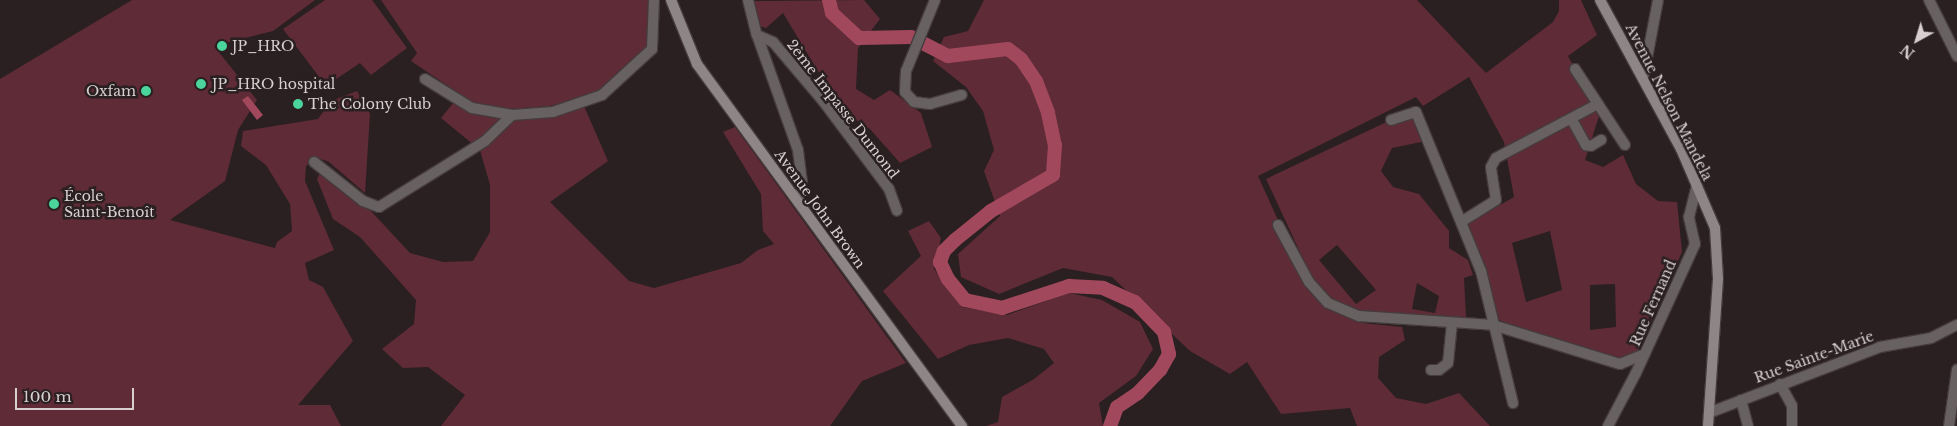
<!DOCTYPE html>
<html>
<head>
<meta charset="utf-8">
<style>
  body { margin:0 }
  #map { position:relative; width:1957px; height:426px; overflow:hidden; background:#2a1f21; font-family:"Libre Baskerville",serif }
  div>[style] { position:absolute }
  .green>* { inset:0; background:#5f2b36 }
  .water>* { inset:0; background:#a2485c }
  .river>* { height:14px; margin:-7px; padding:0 7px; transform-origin:7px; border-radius:7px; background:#a2485c }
  .roads { filter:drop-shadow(1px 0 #463b3d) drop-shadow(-1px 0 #463b3d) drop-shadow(0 1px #463b3d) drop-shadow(0 -1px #463b3d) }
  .street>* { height:10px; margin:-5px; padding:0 5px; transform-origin:5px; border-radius:5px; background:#676162 }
  .secondary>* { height:10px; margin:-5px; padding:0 5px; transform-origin:5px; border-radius:5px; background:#8e8586 }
  .dots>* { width:14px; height:14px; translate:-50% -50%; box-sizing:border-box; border:2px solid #2a1f21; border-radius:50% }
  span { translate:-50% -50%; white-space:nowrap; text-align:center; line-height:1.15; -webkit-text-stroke:5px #2a1f21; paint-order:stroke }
  .poi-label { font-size:14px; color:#d7cfd0 }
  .left { translate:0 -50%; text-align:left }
  .right { translate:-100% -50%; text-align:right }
  .street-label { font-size:14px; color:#d7cfd0 }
  .north { position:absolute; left:1892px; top:15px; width:50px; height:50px; -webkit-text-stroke:4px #2a1f21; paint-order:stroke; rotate:219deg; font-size:14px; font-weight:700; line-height:20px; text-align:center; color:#d7cfd0 }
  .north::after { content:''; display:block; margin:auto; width:18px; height:22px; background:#d7cfd0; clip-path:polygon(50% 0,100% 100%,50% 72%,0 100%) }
  .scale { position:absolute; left:15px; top:388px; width:119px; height:22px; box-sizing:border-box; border:2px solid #d7cfd0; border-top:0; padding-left:6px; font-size:15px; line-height:18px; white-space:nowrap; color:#d7cfd0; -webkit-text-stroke:4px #2a1f21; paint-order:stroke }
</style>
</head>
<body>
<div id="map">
  <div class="green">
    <div style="clip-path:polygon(132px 0,315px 0,273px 31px,214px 46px,257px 100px,238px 130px,225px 181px,170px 220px,275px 248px,277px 242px,292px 231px,290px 204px,266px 165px,241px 146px,243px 131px,318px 119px,331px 101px,357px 91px,370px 114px,365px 193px,329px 162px,316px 157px,306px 166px,305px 181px,334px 250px,305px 263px,309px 280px,323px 287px,353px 341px,298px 405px,330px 405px,341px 426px,0 426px,0 79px)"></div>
    <div style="clip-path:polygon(325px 0,372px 0,407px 48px,371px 75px,360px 63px,326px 86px,283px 29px)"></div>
    <div style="clip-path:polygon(381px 0,650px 0,650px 48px,598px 92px,550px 106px,510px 109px,475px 104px,411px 61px,417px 53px)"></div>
    <div style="clip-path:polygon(864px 0,880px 19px,858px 48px,856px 89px,874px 100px,890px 90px,921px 113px,932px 147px,900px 163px,870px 129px,842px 111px,783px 13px,766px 28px,759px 26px,752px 1px)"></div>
    <div style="clip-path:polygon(evenodd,984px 0,1417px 0,1486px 73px,1553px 22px,1559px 11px,1559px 0,1581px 0,1597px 35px,1568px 56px,1599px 116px,1585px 160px,1603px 167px,1623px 155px,1636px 184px,1658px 201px,1677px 202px,1682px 252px,1636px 355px,1617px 365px,1590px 361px,1563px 346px,1499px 320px,1467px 224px,1514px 197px,1504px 142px,1469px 77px,1423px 106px,1416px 97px,1258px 176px,1308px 286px,1330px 310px,1362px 323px,1402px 327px,1405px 340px,1379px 357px,1378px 378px,1396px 398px,1426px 404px,1459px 393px,1490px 426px,1357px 426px,1350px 408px,1281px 414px,1247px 362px,1230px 374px,1190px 351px,1112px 277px,1063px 268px,999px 294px,961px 277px,958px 254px,1000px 216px,984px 171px,994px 150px,983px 111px,966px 87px,933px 61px,944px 37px,968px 31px,984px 0,1550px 231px,1562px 290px,1526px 302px,1512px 243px,1550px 231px,984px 0,1615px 284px,1616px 327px,1590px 330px,1590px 285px,1615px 284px)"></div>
    <div style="clip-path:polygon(454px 102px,471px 114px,503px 119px,584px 106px,608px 161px,550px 202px,629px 281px,654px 288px,741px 263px,758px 250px,774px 244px,763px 231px,761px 194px,723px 132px,735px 127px,906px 363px,862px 381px,830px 426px,441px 426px,465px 395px,428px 367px,403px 368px,382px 349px,414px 324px,416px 300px,360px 237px,333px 219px,317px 179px,321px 171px,370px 210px,410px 253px,443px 262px,473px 261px,490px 232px,490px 185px,480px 150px,441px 118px)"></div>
    <div style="clip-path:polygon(evenodd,1412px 110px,1426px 141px,1392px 148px,1381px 171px,1393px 187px,1419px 194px,1449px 231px,1449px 248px,1468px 260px,1473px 275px,1464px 278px,1466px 317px,1362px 312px,1333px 301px,1313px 280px,1266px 179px,1412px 110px,1337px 245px,1376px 290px,1356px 304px,1319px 260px,1337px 245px,1412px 110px,1417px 283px,1439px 296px,1435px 313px,1412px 309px,1417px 283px)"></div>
    <div style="clip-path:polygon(929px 221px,941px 238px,934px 269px,962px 307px,1007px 315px,1069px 293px,1102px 300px,1140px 322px,1153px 349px,1136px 376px,1099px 403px,1103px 426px,986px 426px,998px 422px,1002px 397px,1034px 379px,1054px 363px,1044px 349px,1008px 338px,969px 345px,938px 359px,883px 291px,921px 256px,908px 231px)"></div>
  </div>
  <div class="water">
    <div style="clip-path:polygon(248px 96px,263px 115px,257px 120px,242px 100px)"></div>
  </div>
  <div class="river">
    <div style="left:829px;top:0;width:13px;rotate:77deg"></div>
    <div style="left:832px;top:13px;width:37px;rotate:43deg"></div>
    <div style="left:859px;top:38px;width:52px;rotate:-1.1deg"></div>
    <div style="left:911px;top:37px;width:42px;rotate:27.2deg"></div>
    <div style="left:948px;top:56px;width:60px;rotate:-6.7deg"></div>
    <div style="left:1008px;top:49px;width:16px;rotate:38deg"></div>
    <div style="left:1021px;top:59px;width:27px;rotate:56deg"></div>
    <div style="left:1036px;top:81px;width:34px;rotate:69deg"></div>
    <div style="left:1048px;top:113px;width:33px;rotate:78deg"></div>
    <div style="left:1055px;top:145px;width:30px;rotate:94deg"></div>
    <div style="left:1053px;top:175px;width:72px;rotate:149.9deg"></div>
    <div style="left:991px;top:211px;width:46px;rotate:141.1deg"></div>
    <div style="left:955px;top:240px;width:16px;rotate:135deg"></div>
    <div style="left:944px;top:251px;width:12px;rotate:110deg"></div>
    <div style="left:940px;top:262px;width:19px;rotate:65deg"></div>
    <div style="left:948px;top:279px;width:27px;rotate:51deg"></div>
    <div style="left:965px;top:300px;width:38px;rotate:12deg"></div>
    <div style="left:1002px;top:308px;width:71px;rotate:-18.2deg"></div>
    <div style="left:1069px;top:286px;width:34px;rotate:3deg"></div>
    <div style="left:1103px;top:288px;width:35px;rotate:24deg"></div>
    <div style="left:1135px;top:302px;width:42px;rotate:46deg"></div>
    <div style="left:1164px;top:332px;width:23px;rotate:77deg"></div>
    <div style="left:1169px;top:354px;width:18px;rotate:119deg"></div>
    <div style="left:1160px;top:370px;width:32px;rotate:134deg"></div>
    <div style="left:1138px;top:393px;width:25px;rotate:146deg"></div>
    <div style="left:1117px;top:407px;width:20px;rotate:110deg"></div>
  </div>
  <div class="roads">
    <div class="street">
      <div style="left:748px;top:0;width:36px;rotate:76deg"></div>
      <div style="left:757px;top:35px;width:122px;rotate:70.4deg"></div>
      <div style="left:798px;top:150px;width:31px;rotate:83deg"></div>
      <div style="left:802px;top:181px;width:22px;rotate:98deg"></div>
      <div style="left:935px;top:0;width:77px;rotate:112.2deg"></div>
      <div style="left:906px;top:71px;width:21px;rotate:93deg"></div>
      <div style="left:905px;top:92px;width:13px;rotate:48deg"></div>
      <div style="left:914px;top:102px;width:16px;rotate:7deg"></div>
      <div style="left:930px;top:104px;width:33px;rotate:-16deg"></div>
      <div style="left:1929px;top:0;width:63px;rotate:63.4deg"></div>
      <div style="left:757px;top:35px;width:17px;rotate:24deg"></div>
      <div style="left:773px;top:42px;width:77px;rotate:49.7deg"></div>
      <div style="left:823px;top:101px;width:110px;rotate:53.1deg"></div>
      <div style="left:889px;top:189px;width:23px;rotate:70deg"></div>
      <div style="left:1575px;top:69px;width:42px;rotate:56.7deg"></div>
      <div style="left:425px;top:79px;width:55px;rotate:31.7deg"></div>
      <div style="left:472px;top:108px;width:41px;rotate:9.9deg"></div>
      <div style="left:512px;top:115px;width:41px;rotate:-4.2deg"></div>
      <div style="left:553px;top:112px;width:52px;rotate:-19.1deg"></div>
      <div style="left:602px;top:95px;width:68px;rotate:-42.6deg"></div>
      <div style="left:652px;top:49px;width:49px;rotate:-87.7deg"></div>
      <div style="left:1643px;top:79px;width:80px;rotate:-79.2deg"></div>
      <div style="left:1391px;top:120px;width:26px;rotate:-18deg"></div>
      <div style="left:1416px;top:112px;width:172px;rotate:67.8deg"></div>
      <div style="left:1481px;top:271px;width:136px;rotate:76.4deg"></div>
      <div style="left:1572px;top:120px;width:29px;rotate:61deg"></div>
      <div style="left:1586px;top:145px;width:5px;rotate:11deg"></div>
      <div style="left:1591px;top:146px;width:12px;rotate:-31deg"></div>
      <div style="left:314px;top:162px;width:63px;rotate:38.5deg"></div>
      <div style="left:363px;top:201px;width:17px;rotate:21deg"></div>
      <div style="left:379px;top:207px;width:125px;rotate:-31.9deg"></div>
      <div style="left:485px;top:141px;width:37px;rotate:-44deg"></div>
      <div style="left:1461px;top:222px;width:41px;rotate:-32.2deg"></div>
      <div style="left:1496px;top:200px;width:33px;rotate:-99deg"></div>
      <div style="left:1491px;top:167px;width:10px;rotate:-61deg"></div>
      <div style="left:1496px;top:158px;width:115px;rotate:-27.9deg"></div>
      <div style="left:1598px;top:104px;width:49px;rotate:56.6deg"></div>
      <div style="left:1278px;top:225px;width:65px;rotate:61.5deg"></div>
      <div style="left:1309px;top:282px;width:28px;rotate:48deg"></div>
      <div style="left:1328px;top:303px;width:34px;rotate:23deg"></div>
      <div style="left:1359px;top:316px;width:134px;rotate:3.8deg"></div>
      <div style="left:1493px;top:325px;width:133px;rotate:17.1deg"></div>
      <div style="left:1620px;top:364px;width:27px;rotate:-22deg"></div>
      <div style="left:1431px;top:370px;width:8px"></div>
      <div style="left:1439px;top:370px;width:11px;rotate:-38deg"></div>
      <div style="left:1448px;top:363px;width:40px;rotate:-84.3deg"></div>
      <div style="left:1780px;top:384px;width:25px;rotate:61deg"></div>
      <div style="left:1792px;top:406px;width:20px;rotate:90deg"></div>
      <div style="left:1741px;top:400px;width:27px;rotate:75deg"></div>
      <div style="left:1711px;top:412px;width:181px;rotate:-21deg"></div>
      <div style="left:1880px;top:347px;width:52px;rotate:-10deg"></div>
      <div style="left:1931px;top:338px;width:29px;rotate:-27deg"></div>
      <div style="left:1608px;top:426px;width:60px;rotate:-62.2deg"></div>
      <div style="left:1636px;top:373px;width:142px;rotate:-65.4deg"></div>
      <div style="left:1695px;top:244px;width:28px;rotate:-103deg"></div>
      <div style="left:1689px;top:217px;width:32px;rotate:-76deg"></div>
      <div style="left:1949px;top:426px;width:57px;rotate:-81.9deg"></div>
    </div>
    <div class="secondary">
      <div style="left:671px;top:0;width:69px;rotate:67.9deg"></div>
      <div style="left:697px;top:64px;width:449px;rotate:53.8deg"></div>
      <div style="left:1600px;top:0;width:170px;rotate:61.5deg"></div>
      <div style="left:1681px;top:149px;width:86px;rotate:66.7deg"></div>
      <div style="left:1715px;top:228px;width:51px;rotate:86.6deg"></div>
      <div style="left:1718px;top:279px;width:147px;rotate:93.9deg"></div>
    </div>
  </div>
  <div class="dots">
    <div style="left:222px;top:46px;background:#4bd49b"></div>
    <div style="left:201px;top:84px;background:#4bd49b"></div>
    <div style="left:146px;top:91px;background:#4bd49b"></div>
    <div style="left:298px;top:104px;background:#4bd49b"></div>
    <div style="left:54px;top:204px;background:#4bd49b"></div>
  </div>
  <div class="poi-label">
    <span class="left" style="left:232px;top:46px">JP_HRO</span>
    <span class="left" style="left:212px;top:84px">JP_HRO hospital</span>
    <span class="right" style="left:136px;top:91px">Oxfam</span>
    <span class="left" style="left:308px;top:104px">The Colony Club</span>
    <span class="left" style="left:64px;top:204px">École<br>Saint-Benoît</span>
  </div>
  <div class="street-label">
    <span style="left:1669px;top:102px;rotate:63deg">Avenue Nelson Mandela</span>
    <span style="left:843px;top:109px;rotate:52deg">2ème Impasse Dumond</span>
    <span style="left:820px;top:209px;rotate:54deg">Avenue John Brown</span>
    <span style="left:1653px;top:303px;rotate:-66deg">Rue Fernand</span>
    <span style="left:1814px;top:357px;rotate:-20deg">Rue Sainte-Marie</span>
  </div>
  <div class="north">N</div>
  <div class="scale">100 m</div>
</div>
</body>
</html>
